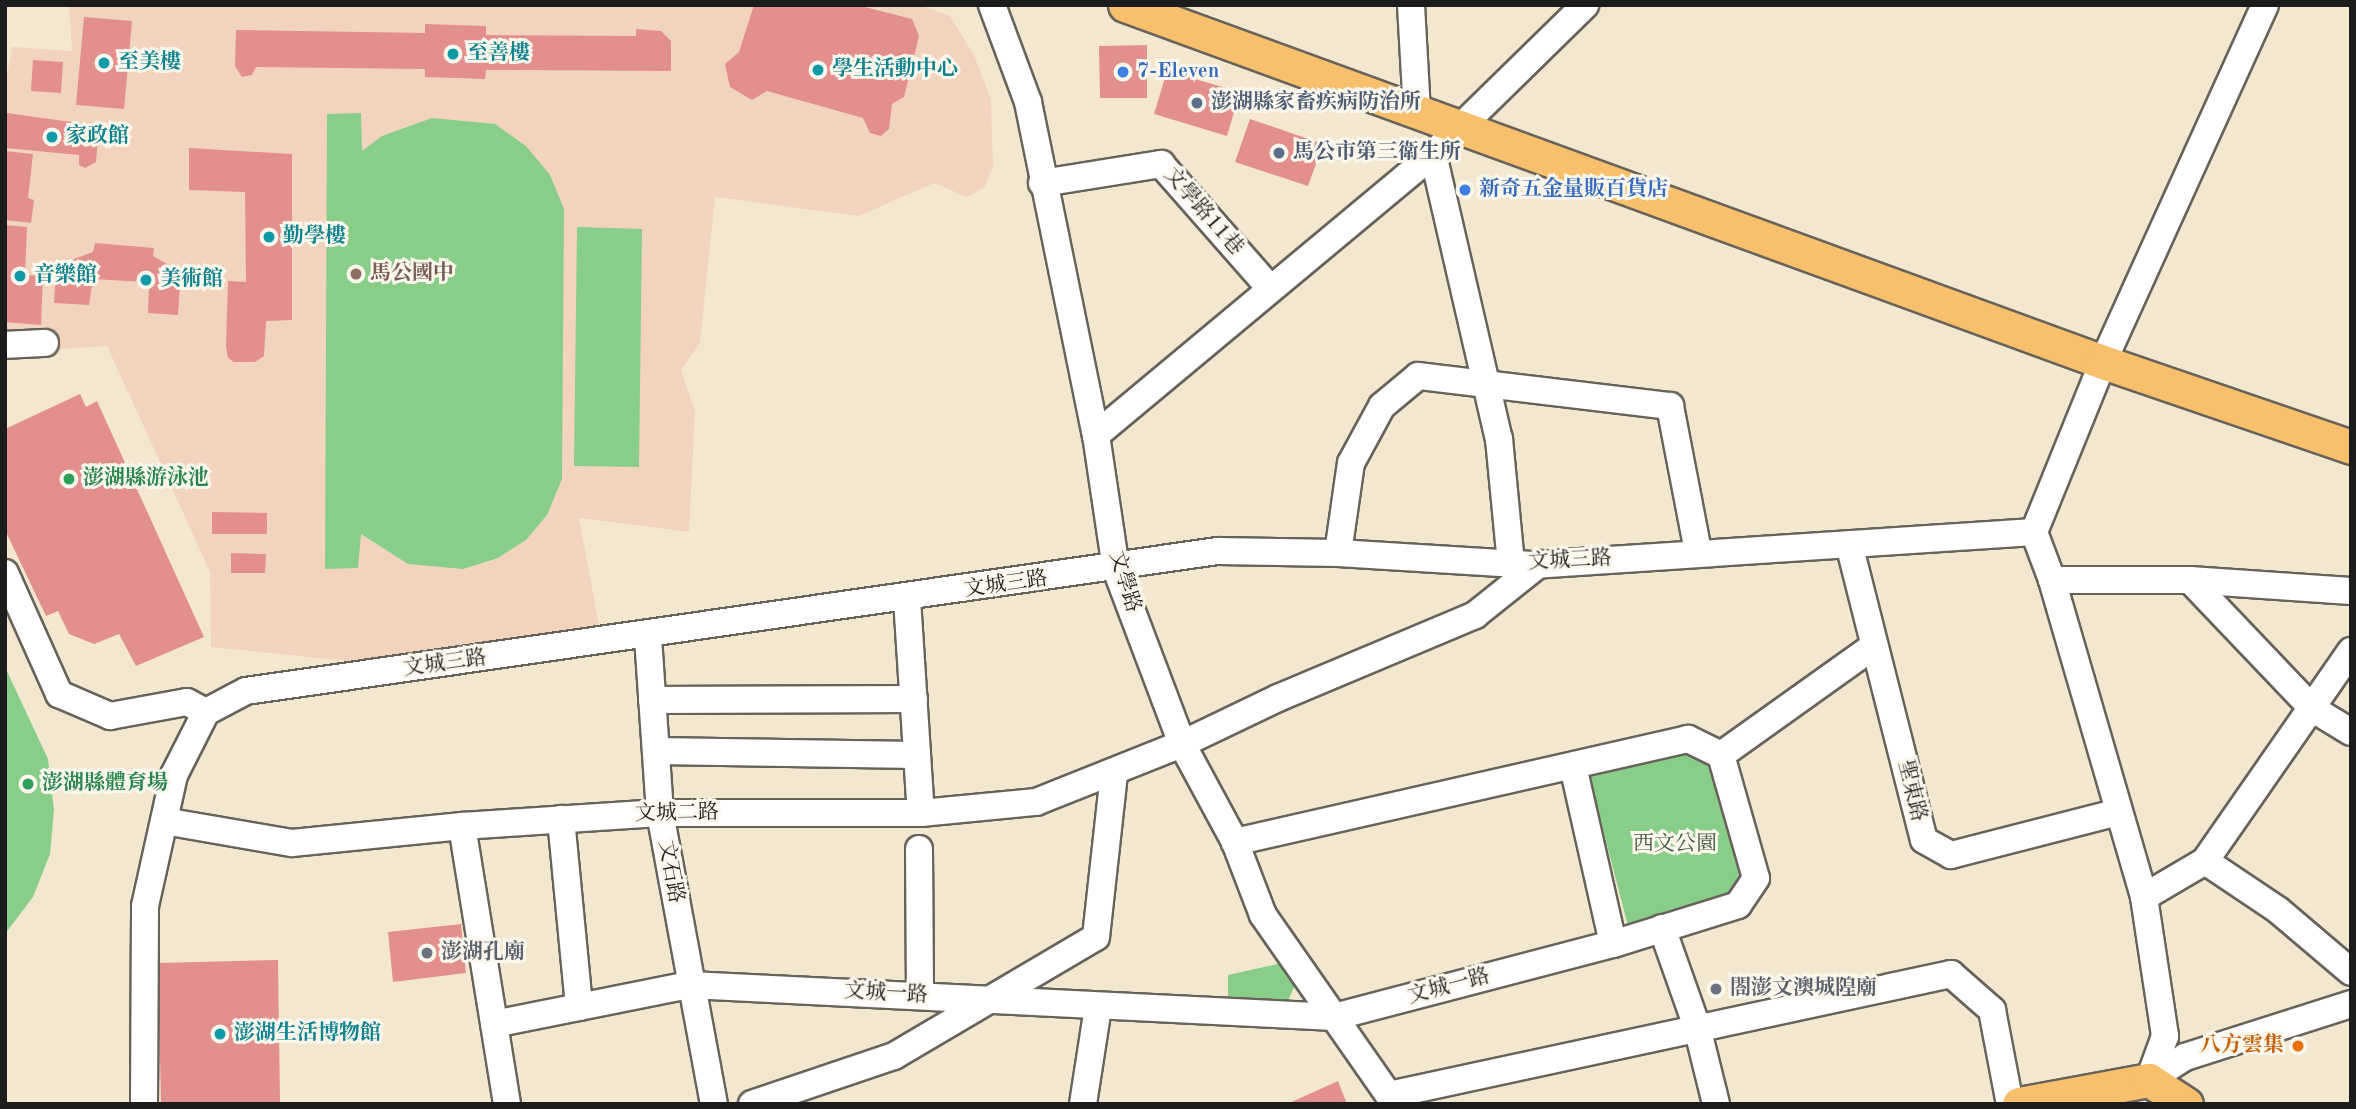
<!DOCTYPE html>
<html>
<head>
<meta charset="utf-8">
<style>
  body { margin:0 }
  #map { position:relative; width:2356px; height:1109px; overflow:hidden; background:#f3e8cf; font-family:"Old Standard TT","Noto Serif TC",serif }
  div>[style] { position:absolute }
  .built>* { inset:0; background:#f2d4be }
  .green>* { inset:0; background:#88ce88 }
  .building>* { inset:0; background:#e28f8d }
  .roads { filter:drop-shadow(2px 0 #67635b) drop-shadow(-2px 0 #67635b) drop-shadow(0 2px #67635b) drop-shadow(0 -2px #67635b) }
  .minor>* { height:26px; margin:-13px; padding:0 13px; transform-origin:13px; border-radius:13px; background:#fff }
  .major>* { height:33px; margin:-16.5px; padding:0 16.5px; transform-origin:16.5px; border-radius:16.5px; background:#f8bf6c }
  .dots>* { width:19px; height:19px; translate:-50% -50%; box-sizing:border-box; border:4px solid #fbf7ec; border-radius:50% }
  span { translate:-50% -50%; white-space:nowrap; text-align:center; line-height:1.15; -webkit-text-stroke:6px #fbf7ec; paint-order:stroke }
  .culture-label { font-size:21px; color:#0d838f; font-weight:700 }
  .left { translate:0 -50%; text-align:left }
  .shop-label { font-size:21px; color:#366cbe; font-weight:700 }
  .service-label { font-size:21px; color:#4e5e75; font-weight:700 }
  .street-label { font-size:21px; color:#1c1c1c }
  .education-label { font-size:21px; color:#785e54; font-weight:700 }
  .leisure-label { font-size:21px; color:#27864d; font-weight:700 }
  .park-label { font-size:21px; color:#425a42 }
  .worship-label { font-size:21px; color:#5b616d; font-weight:700 }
  .food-label { font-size:21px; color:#c56008; font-weight:700 }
  .right { translate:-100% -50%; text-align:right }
  .frame { position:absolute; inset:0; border:7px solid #1c1c1c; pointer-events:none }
</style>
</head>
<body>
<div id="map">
  <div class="built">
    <div style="clip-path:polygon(69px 5px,919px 5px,950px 16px,974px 55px,991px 99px,993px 167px,984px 188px,967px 197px,934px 183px,859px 216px,715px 197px,700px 343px,681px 370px,695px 411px,689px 532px,579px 518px,599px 625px,348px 661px,211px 647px,210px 572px,107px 346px,45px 350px,5px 336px,5px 87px,12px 47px,72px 51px)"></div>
  </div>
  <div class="green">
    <div style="clip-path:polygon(361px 113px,362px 151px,382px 136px,432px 118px,495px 124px,526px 146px,550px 175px,564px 209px,562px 479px,547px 515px,526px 540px,498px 558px,463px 569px,408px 564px,361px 534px,358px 568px,325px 569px,327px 114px)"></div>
    <div style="clip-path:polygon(577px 227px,642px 229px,639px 467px,574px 466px)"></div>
    <div style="clip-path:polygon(5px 667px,48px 759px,54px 810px,50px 854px,33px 897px,5px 934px)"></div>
    <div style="clip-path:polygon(1698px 749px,1719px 763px,1753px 877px,1736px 901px,1628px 926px,1588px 772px)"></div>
    <div style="clip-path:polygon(1282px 963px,1295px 985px,1288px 1001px,1228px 1004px,1228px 975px)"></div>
  </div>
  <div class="building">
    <div style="clip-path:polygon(754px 5px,857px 5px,912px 19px,919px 36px,904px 97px,892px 104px,889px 129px,881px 136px,870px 133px,863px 118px,767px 91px,752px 100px,730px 87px,725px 64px,739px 52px)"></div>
    <div style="clip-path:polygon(84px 17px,132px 21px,124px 109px,76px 105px)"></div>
    <div style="clip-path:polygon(425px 24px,486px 26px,486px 35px,636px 36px,636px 29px,661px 31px,671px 41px,671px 71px,486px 70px,485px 79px,425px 77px,425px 69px,256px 67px,252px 75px,242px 77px,235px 66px,236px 30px,425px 33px)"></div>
    <div style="clip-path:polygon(1147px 45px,1147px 98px,1100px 98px,1099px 46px)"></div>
    <div style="clip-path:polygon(33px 60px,63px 62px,61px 93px,31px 91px)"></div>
    <div style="clip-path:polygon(1167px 71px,1240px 92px,1227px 136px,1154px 114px)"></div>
    <div style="clip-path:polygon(7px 113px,99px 126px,96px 162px,85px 168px,79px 165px,79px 155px,5px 148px)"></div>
    <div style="clip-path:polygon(1250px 119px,1323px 144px,1308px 186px,1235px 162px)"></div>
    <div style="clip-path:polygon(189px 148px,292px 154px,292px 320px,266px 321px,264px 356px,255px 362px,234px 362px,228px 358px,226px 347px,228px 281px,246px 282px,245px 192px,189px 190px)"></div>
    <div style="clip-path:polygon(5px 151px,33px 154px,28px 198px,34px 200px,31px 223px,5px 220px)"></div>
    <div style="clip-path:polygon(5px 225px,27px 227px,25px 275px,43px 276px,41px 325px,5px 322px)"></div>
    <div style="clip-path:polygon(95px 243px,154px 248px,153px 256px,167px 264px,173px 283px,180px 284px,178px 315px,148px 313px,149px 288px,144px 282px,93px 279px,89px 305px,54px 303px,56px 272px,69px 273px,74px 259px,93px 252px)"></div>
    <div style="clip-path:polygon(80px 394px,86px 407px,97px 401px,204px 637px,136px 666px,119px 634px,94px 644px,69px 634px,58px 611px,46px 616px,5px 530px,5px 429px)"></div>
    <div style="clip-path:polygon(212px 512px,267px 513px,267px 534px,212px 534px)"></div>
    <div style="clip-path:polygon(231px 553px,266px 554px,265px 573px,231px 573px)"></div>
    <div style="clip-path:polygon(461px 924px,466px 973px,393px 982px,388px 932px)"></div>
    <div style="clip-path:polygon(278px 960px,280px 1104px,161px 1104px,158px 963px)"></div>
    <div style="clip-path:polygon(1338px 1081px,1347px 1104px,1287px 1104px)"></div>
  </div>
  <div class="roads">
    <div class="minor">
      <div style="left:992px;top:5px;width:103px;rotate:69.6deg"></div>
      <div style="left:1028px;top:102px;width:340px;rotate:78.5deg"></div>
      <div style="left:1096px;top:435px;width:135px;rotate:81.5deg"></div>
      <div style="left:1116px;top:569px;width:187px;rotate:69.3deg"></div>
      <div style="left:1182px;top:744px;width:111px;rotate:61.6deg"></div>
      <div style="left:1235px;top:842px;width:78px;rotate:69deg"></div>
      <div style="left:1263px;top:915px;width:231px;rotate:55.1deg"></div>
      <div style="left:1411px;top:5px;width:108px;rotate:86.8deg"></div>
      <div style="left:1433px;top:154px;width:293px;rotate:77deg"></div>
      <div style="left:1499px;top:439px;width:125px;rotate:84.5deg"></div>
      <div style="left:1042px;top:183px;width:121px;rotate:-9.1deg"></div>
      <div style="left:1161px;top:164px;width:165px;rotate:48.7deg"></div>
      <div style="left:5px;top:345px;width:40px;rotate:-2.9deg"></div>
      <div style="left:1096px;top:435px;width:439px;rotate:-39.8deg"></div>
      <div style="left:1433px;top:154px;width:213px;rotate:-44.4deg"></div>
      <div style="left:2034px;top:532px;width:51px;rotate:69.4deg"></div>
      <div style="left:2052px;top:580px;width:330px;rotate:73.8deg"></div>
      <div style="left:2144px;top:897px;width:141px;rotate:81.4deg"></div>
      <div style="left:2165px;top:1036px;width:47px;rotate:110deg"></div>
      <div style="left:1849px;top:544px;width:305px;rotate:75.8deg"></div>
      <div style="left:1924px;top:840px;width:31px;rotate:29deg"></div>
      <div style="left:1951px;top:855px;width:173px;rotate:-14.4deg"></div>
      <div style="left:1338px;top:553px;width:91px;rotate:-81.8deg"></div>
      <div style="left:1351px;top:463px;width:65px;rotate:-61.5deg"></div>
      <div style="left:1382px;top:406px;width:47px;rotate:-39.8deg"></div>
      <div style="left:1418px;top:376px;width:254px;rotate:6.8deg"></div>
      <div style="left:1670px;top:406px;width:149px;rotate:79.1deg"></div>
      <div style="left:5px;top:573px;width:133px;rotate:65.9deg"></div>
      <div style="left:59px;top:694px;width:56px;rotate:23.3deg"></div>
      <div style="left:110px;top:716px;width:78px;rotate:-10.3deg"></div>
      <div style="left:187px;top:702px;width:21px;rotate:28deg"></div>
      <div style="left:2052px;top:580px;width:138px"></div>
      <div style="left:2190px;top:580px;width:161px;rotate:3.9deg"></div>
      <div style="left:2190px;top:580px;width:178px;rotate:46.4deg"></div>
      <div style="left:2313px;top:709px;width:44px;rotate:31.2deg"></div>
      <div style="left:907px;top:599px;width:214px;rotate:86.3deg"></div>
      <div style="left:648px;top:637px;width:176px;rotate:86.1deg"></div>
      <div style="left:660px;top:813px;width:296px;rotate:79.5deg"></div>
      <div style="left:652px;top:700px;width:262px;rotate:-0.2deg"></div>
      <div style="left:656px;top:751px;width:261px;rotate:0.9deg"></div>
      <div style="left:1721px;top:755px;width:188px;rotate:-35.5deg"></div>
      <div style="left:1573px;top:766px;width:182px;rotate:77.3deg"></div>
      <div style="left:561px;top:819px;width:189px;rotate:84.5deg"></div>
      <div style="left:164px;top:821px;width:130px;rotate:9.8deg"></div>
      <div style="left:292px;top:843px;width:171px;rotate:-5.7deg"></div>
      <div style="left:462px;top:826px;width:198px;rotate:-3.8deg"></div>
      <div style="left:660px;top:813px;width:261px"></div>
      <div style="left:921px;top:813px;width:116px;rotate:-5.5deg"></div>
      <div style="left:1036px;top:802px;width:157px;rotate:-21.7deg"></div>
      <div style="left:1182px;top:744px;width:106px;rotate:-25.6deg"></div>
      <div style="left:1278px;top:698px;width:214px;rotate:-22.8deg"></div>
      <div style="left:1475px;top:615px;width:82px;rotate:-38.6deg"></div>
      <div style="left:462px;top:826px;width:282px;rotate:80.8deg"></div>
      <div style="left:919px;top:849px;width:147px;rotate:89.6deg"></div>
      <div style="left:2205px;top:861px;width:88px;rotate:33.9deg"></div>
      <div style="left:2278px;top:910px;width:96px;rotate:40.3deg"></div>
      <div style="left:2144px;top:897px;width:71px;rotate:-30.5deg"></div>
      <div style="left:2205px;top:861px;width:256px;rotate:-55.2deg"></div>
      <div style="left:1662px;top:928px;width:105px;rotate:70.5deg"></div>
      <div style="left:1697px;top:1027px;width:79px;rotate:76.1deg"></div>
      <div style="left:494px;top:1024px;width:200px;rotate:-11.3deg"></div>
      <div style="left:690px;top:985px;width:645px;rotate:2.84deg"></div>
      <div style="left:1334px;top:1017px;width:288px;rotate:-14.7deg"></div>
      <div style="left:1613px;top:944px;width:131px;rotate:-17.3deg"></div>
      <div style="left:1738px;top:905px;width:32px;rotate:-56deg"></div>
      <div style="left:1756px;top:878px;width:128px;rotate:-105.9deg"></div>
      <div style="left:1721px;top:755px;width:37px;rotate:-154deg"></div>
      <div style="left:1688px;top:739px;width:465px;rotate:167.2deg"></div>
      <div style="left:2149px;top:1080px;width:43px;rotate:-32.6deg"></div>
      <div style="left:2185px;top:1057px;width:174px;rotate:-17.7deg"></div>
      <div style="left:1389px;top:1095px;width:575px;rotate:-12.15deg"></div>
      <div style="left:1951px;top:974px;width:55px;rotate:41.3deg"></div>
      <div style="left:1992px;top:1010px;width:96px;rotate:79.2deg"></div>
      <div style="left:144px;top:1104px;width:198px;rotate:-89.7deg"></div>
      <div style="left:145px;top:906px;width:134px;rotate:-77.5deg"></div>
      <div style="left:174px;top:775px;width:71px;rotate:-63.1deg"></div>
      <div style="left:206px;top:712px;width:45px;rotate:-27.7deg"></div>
      <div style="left:246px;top:691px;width:982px;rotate:-8.2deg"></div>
      <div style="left:1218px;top:551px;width:120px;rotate:1deg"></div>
      <div style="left:1338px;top:553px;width:195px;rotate:3.5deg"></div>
      <div style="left:1533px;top:565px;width:502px;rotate:-3.77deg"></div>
      <div style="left:2034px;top:532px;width:183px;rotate:-67.9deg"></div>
      <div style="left:2103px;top:362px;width:392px;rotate:-65.6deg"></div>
      <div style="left:752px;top:1104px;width:150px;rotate:-18.7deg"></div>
      <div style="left:894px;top:1056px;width:234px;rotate:-30.5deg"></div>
      <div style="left:1096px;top:937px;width:165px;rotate:-83.7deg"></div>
      <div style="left:1083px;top:1104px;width:98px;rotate:-81.2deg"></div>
    </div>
    <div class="major">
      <div style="left:1125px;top:5px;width:1041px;rotate:20.05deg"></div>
      <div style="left:2103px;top:362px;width:262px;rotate:18.9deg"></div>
      <div style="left:2019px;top:1104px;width:132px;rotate:-10.5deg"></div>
      <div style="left:2149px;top:1080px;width:44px;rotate:33deg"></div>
    </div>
  </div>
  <div class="dots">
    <div style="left:453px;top:54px;background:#0f9aa8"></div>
    <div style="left:104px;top:63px;background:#0f9aa8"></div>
    <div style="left:818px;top:70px;background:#0f9aa8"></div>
    <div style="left:1123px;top:72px;background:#3f7fe0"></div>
    <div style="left:1197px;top:103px;background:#5c6f8a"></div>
    <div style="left:52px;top:137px;background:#0f9aa8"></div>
    <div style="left:1279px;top:153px;background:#5c6f8a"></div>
    <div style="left:1465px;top:190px;background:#3f7fe0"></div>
    <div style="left:269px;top:237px;background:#0f9aa8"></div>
    <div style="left:356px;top:274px;background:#8d6e63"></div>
    <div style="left:20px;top:276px;background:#0f9aa8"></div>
    <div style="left:146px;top:280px;background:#0f9aa8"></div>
    <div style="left:69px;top:479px;background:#2e9e5b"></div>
    <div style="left:28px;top:784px;background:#2e9e5b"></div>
    <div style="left:427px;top:953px;background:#6b7280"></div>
    <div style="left:1716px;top:989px;background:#6b7280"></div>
    <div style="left:220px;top:1034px;background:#0f9aa8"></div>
    <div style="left:2298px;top:1046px;background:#e8710a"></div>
  </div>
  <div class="culture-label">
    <span class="left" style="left:467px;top:54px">至善樓</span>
    <span class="left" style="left:118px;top:63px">至美樓</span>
    <span class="left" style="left:832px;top:70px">學生活動中心</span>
    <span class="left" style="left:66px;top:137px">家政館</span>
    <span class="left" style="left:283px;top:237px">勤學樓</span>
    <span class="left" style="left:34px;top:276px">音樂館</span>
    <span class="left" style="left:160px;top:280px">美術館</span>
    <span class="left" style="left:234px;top:1034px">澎湖生活博物館</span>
  </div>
  <div class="shop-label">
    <span class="left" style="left:1137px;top:72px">7-Eleven</span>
    <span class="left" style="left:1479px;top:190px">新奇五金量販百貨店</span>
  </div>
  <div class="service-label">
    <span class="left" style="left:1211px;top:103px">澎湖縣家畜疾病防治所</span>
    <span class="left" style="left:1293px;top:153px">馬公市第三衛生所</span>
  </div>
  <div class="street-label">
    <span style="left:1203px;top:212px;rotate:49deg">文學路11巷</span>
    <span style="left:1570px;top:561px;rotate:-3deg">文城三路</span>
    <span style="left:1124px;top:582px;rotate:73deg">文學路</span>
    <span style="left:1006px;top:585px;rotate:-8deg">文城三路</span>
    <span style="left:445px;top:664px;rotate:-8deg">文城三路</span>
    <span style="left:1911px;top:791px;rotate:76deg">聖東路</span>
    <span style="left:677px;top:814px;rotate:-1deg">文城二路</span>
    <span style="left:670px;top:872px;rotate:80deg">文石路</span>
    <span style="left:1449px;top:987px;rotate:-15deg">文城一路</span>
    <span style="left:886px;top:994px;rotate:3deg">文城一路</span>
  </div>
  <div class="education-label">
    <span class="left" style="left:370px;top:274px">馬公國中</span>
  </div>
  <div class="leisure-label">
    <span class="left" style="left:83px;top:479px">澎湖縣游泳池</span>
    <span class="left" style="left:42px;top:784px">澎湖縣體育場</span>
  </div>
  <div class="park-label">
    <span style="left:1675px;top:845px">西文公園</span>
  </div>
  <div class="worship-label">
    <span class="left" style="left:441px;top:953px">澎湖孔廟</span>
    <span class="left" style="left:1730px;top:989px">閤澎文澳城隍廟</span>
  </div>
  <div class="food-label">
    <span class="right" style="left:2284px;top:1046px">八方雲集</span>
  </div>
  <div class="frame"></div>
</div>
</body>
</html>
